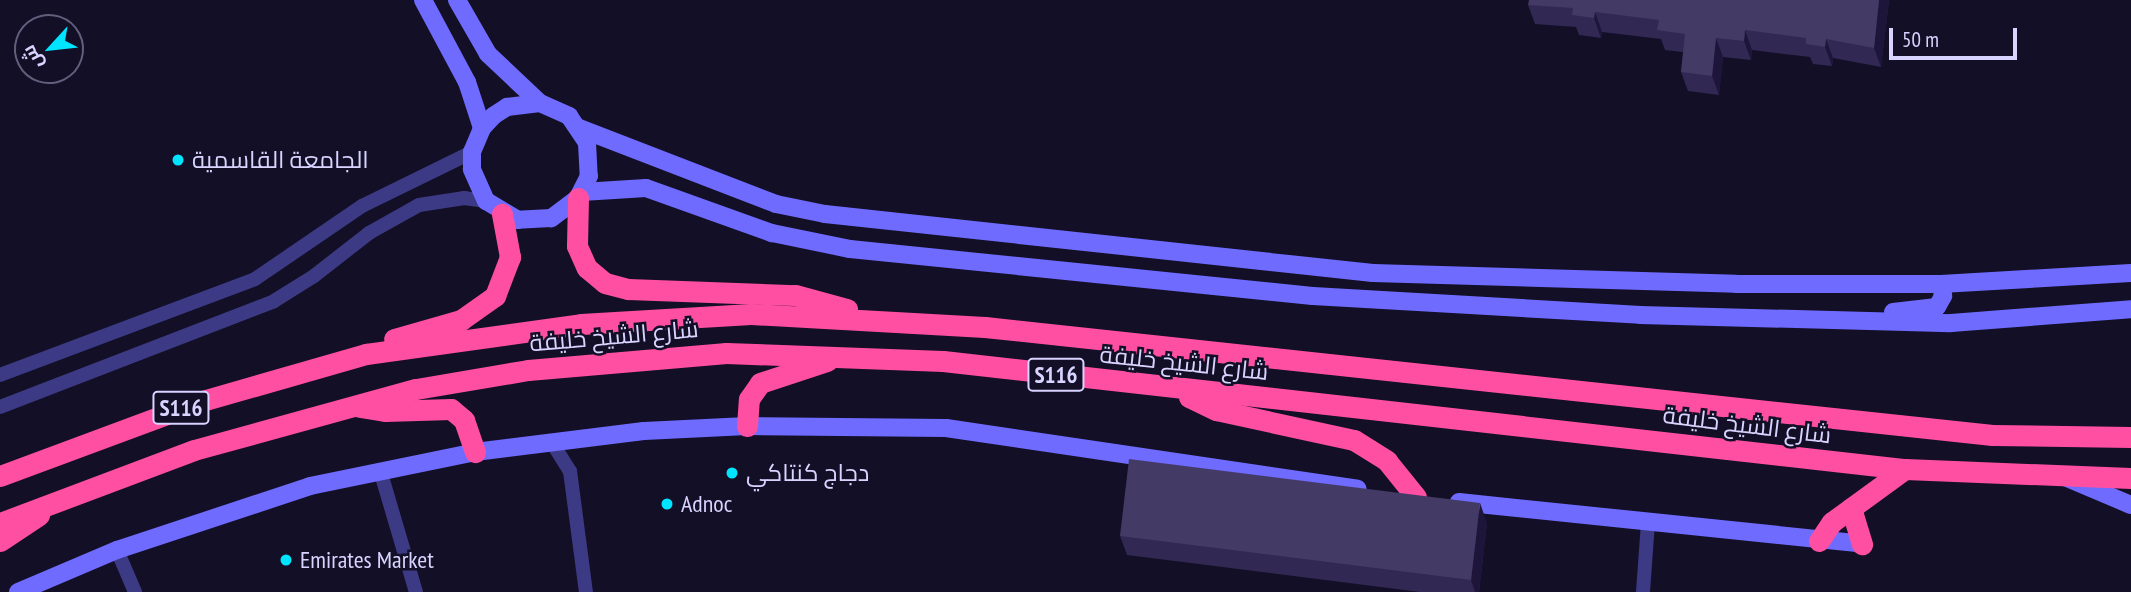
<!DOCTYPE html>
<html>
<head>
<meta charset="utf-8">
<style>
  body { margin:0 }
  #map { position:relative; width:2131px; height:592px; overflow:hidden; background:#130f26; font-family:"PT Sans Narrow",Cairo,sans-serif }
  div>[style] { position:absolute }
  .street>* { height:14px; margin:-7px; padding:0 7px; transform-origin:7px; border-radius:7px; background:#3d3a85 }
  .secondary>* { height:18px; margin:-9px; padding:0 9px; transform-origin:9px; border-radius:9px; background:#6f6bff }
  .highway>* { height:21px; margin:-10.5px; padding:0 10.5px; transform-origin:10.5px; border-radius:10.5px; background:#ff4fa3 }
  .wall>* { inset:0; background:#312854 }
  .shaded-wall>* { inset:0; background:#1d163a }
  .building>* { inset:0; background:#433a66 }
  .dots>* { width:19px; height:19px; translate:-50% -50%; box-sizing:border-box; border:4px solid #130f26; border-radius:50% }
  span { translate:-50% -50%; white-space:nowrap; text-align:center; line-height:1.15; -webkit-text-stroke:5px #130f26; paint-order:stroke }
  .shield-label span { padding:2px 5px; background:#130f26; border:2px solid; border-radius:5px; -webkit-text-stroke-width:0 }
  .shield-label { font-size:23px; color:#d9d4ff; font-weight:700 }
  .poi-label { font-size:24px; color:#d9d4ff }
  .left { translate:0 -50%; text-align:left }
  .street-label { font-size:24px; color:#d9d4ff }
  .north { position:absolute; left:14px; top:14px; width:70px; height:70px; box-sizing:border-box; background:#130f26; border:2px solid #625e7d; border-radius:50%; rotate:243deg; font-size:19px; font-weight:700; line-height:28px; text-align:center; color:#d9d4ff }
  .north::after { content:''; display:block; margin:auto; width:24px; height:32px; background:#00e5ff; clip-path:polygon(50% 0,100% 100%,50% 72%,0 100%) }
  .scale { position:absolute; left:1889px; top:28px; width:128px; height:32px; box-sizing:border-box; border:4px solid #d9d4ff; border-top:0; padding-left:9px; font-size:21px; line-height:24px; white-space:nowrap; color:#d9d4ff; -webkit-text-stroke:5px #130f26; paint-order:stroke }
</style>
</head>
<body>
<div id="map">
  <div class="street">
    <div style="left:0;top:375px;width:272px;rotate:-20.6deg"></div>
    <div style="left:255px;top:279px;width:130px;rotate:-34.3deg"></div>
    <div style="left:362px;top:206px;width:123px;rotate:-26.1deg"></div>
    <div style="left:0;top:407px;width:294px;rotate:-21.1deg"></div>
    <div style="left:274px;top:301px;width:47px;rotate:-32deg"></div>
    <div style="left:314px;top:276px;width:70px;rotate:-38deg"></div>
    <div style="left:369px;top:233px;width:57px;rotate:-29.2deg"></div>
    <div style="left:419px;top:205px;width:46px;rotate:-8.8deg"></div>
    <div style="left:464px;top:198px;width:22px;rotate:8deg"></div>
    <div style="left:551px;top:441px;width:36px;rotate:58deg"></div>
    <div style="left:570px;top:471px;width:122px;rotate:82.5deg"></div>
    <div style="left:380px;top:470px;width:127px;rotate:73.6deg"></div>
    <div style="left:117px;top:550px;width:46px;rotate:66.8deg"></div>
    <div style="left:1643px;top:592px;width:69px;rotate:-85.9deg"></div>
  </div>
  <div class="secondary">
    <div style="left:423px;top:0;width:93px;rotate:61.8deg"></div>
    <div style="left:467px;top:82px;width:48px;rotate:71.9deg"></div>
    <div style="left:457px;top:0;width:62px;rotate:60.1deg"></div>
    <div style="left:488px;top:54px;width:71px;rotate:43.3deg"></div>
    <div style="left:540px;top:103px;width:32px;rotate:24deg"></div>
    <div style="left:569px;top:116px;width:32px;rotate:56deg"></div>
    <div style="left:587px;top:143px;width:33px;rotate:87deg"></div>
    <div style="left:589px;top:176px;width:25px;rotate:117deg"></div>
    <div style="left:578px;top:198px;width:34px;rotate:143deg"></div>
    <div style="left:551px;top:218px;width:33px;rotate:177deg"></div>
    <div style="left:518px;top:220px;width:37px;rotate:-149deg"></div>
    <div style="left:486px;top:201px;width:35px;rotate:-114deg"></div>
    <div style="left:472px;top:169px;width:17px;rotate:-90deg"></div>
    <div style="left:472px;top:152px;width:26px;rotate:-67deg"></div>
    <div style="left:482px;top:128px;width:16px;rotate:-47deg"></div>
    <div style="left:493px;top:116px;width:17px;rotate:-33deg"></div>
    <div style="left:507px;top:107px;width:33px;rotate:-7deg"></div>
    <div style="left:579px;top:128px;width:211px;rotate:21.1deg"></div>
    <div style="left:776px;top:204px;width:50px;rotate:11.5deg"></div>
    <div style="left:825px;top:214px;width:551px;rotate:6.15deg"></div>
    <div style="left:1373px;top:273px;width:363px;rotate:1.7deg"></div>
    <div style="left:1736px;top:284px;width:205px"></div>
    <div style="left:1941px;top:284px;width:190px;rotate:-3.3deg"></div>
    <div style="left:582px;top:192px;width:64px;rotate:-3.6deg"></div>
    <div style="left:646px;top:188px;width:134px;rotate:19.7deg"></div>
    <div style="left:772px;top:233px;width:80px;rotate:11.6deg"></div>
    <div style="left:850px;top:249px;width:465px;rotate:5.8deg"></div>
    <div style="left:1313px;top:296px;width:328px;rotate:3.3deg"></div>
    <div style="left:1640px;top:315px;width:311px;rotate:1.5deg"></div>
    <div style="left:1951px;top:323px;width:181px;rotate:-4.4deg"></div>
    <div style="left:1893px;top:312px;width:44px;rotate:-6.5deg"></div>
    <div style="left:1937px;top:307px;width:13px;rotate:-61deg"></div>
    <div style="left:1943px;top:296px;width:12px;rotate:-99deg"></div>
    <div style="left:2067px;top:478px;width:69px;rotate:22.9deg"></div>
    <div style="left:1459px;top:502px;width:405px;rotate:5.9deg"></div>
    <div style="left:18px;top:592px;width:108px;rotate:-23deg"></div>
    <div style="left:117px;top:550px;width:203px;rotate:-18.3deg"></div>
    <div style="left:310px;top:486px;width:168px;rotate:-11.6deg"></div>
    <div style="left:475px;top:452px;width:170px;rotate:-7.1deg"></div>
    <div style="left:644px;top:431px;width:103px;rotate:-2.8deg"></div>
    <div style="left:747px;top:426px;width:199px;rotate:0.6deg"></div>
    <div style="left:946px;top:428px;width:416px;rotate:8.4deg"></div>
  </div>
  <div class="highway">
    <div style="left:578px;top:198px;width:48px;rotate:91.2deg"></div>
    <div style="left:577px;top:246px;width:24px;rotate:66deg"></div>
    <div style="left:587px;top:268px;width:23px;rotate:40deg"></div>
    <div style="left:605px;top:283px;width:24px;rotate:15deg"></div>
    <div style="left:628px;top:289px;width:167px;rotate:2.1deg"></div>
    <div style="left:795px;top:295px;width:54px;rotate:15.1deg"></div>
    <div style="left:394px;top:339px;width:70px;rotate:-15.8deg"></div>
    <div style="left:461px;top:320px;width:42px;rotate:-35.2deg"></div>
    <div style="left:495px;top:296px;width:42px;rotate:-69deg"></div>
    <div style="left:510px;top:257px;width:44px;rotate:-100.5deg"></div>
    <div style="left:1189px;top:397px;width:30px;rotate:26deg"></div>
    <div style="left:1216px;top:410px;width:141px;rotate:12.3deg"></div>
    <div style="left:1354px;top:440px;width:39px;rotate:32deg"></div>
    <div style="left:1387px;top:461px;width:46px;rotate:51.1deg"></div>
    <div style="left:360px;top:407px;width:25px;rotate:9deg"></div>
    <div style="left:385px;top:411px;width:66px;rotate:-1.7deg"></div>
    <div style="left:451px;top:409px;width:17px;rotate:40deg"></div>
    <div style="left:464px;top:420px;width:34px;rotate:71deg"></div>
    <div style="left:747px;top:426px;width:27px;rotate:-86deg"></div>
    <div style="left:749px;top:399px;width:19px;rotate:-55deg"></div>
    <div style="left:760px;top:383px;width:71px;rotate:-18.2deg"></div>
    <div style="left:0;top:476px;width:215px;rotate:-20.4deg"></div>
    <div style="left:202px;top:401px;width:171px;rotate:-16deg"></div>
    <div style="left:366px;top:354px;width:217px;rotate:-7.9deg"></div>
    <div style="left:581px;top:324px;width:170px;rotate:-3.4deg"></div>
    <div style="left:751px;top:314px;width:234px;rotate:3.2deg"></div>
    <div style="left:985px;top:327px;width:1013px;rotate:6.12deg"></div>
    <div style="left:1992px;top:435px;width:139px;rotate:0.8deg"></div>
    <div style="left:1851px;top:508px;width:38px;rotate:73deg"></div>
    <div style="left:0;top:523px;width:207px;rotate:-20.6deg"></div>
    <div style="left:194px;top:450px;width:230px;rotate:-15.4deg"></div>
    <div style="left:416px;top:389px;width:114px;rotate:-9.6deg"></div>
    <div style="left:528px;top:370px;width:199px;rotate:-4.9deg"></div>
    <div style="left:726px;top:353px;width:217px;rotate:2.1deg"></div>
    <div style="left:943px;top:361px;width:968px;rotate:6.41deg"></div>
    <div style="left:1905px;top:469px;width:226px;rotate:2.3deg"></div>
    <div style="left:0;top:541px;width:47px;rotate:-33.7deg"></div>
    <div style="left:1819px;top:541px;width:23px;rotate:-56deg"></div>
    <div style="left:1832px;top:522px;width:90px;rotate:-36deg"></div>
  </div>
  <div class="wall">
    <div style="clip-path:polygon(1889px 0,1881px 67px,1833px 58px,1832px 66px,1813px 64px,1810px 57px,1752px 50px,1751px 60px,1723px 57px,1719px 95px,1688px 91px,1681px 72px,1683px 52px,1665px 50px,1661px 39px,1602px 32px,1601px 38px,1579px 35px,1576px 27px,1535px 24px,1528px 5px)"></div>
    <div style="clip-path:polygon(1487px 523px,1479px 592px,1420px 592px,1127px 555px,1120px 536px)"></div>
  </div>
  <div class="shaded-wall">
    <div style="clip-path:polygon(1879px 0,1889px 0,1881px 67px,1874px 48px)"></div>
    <div style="clip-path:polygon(1595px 12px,1602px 32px,1601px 38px,1594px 18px)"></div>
    <div style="clip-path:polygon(1745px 30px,1752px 50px,1751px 60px,1744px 41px)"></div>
    <div style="clip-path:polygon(1716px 38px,1723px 57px,1719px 95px,1712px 76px)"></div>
    <div style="clip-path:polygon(1826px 39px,1833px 58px,1832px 66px,1825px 47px)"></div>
    <div style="clip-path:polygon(1480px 503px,1487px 523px,1479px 592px,1475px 592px,1471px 580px)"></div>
  </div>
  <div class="building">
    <div style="clip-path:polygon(1529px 0,1879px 0,1874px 48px,1826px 39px,1825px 47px,1806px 44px,1806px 38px,1745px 30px,1744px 41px,1716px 38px,1712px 76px,1681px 72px,1685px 34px,1657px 30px,1659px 20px,1595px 12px,1594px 18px,1572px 15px,1573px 8px,1528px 5px)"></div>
    <div style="clip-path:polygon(1129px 459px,1480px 503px,1471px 580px,1120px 536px)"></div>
  </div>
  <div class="dots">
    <div style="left:178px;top:160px;background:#00e5ff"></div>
    <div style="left:732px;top:473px;background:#00e5ff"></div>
    <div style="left:667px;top:504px;background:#00e5ff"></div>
    <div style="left:286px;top:560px;background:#00e5ff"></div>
  </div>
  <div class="shield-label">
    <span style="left:1056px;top:375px">S116</span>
    <span style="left:181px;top:408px">S116</span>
  </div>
  <div class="poi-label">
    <span class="left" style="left:192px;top:160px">الجامعة القاسمية</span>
    <span class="left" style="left:746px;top:473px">دجاج كنتاكي</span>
    <span class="left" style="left:681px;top:504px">Adnoc</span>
    <span class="left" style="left:300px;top:560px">Emirates Market</span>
  </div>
  <div class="street-label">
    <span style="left:614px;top:336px;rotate:-5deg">شارع الشيخ خليفة</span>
    <span style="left:1184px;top:363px;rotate:6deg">شارع الشيخ خليفة</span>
    <span style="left:1747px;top:425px;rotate:7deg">شارع الشيخ خليفة</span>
  </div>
  <div class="north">ش</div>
  <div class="scale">50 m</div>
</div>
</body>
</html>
